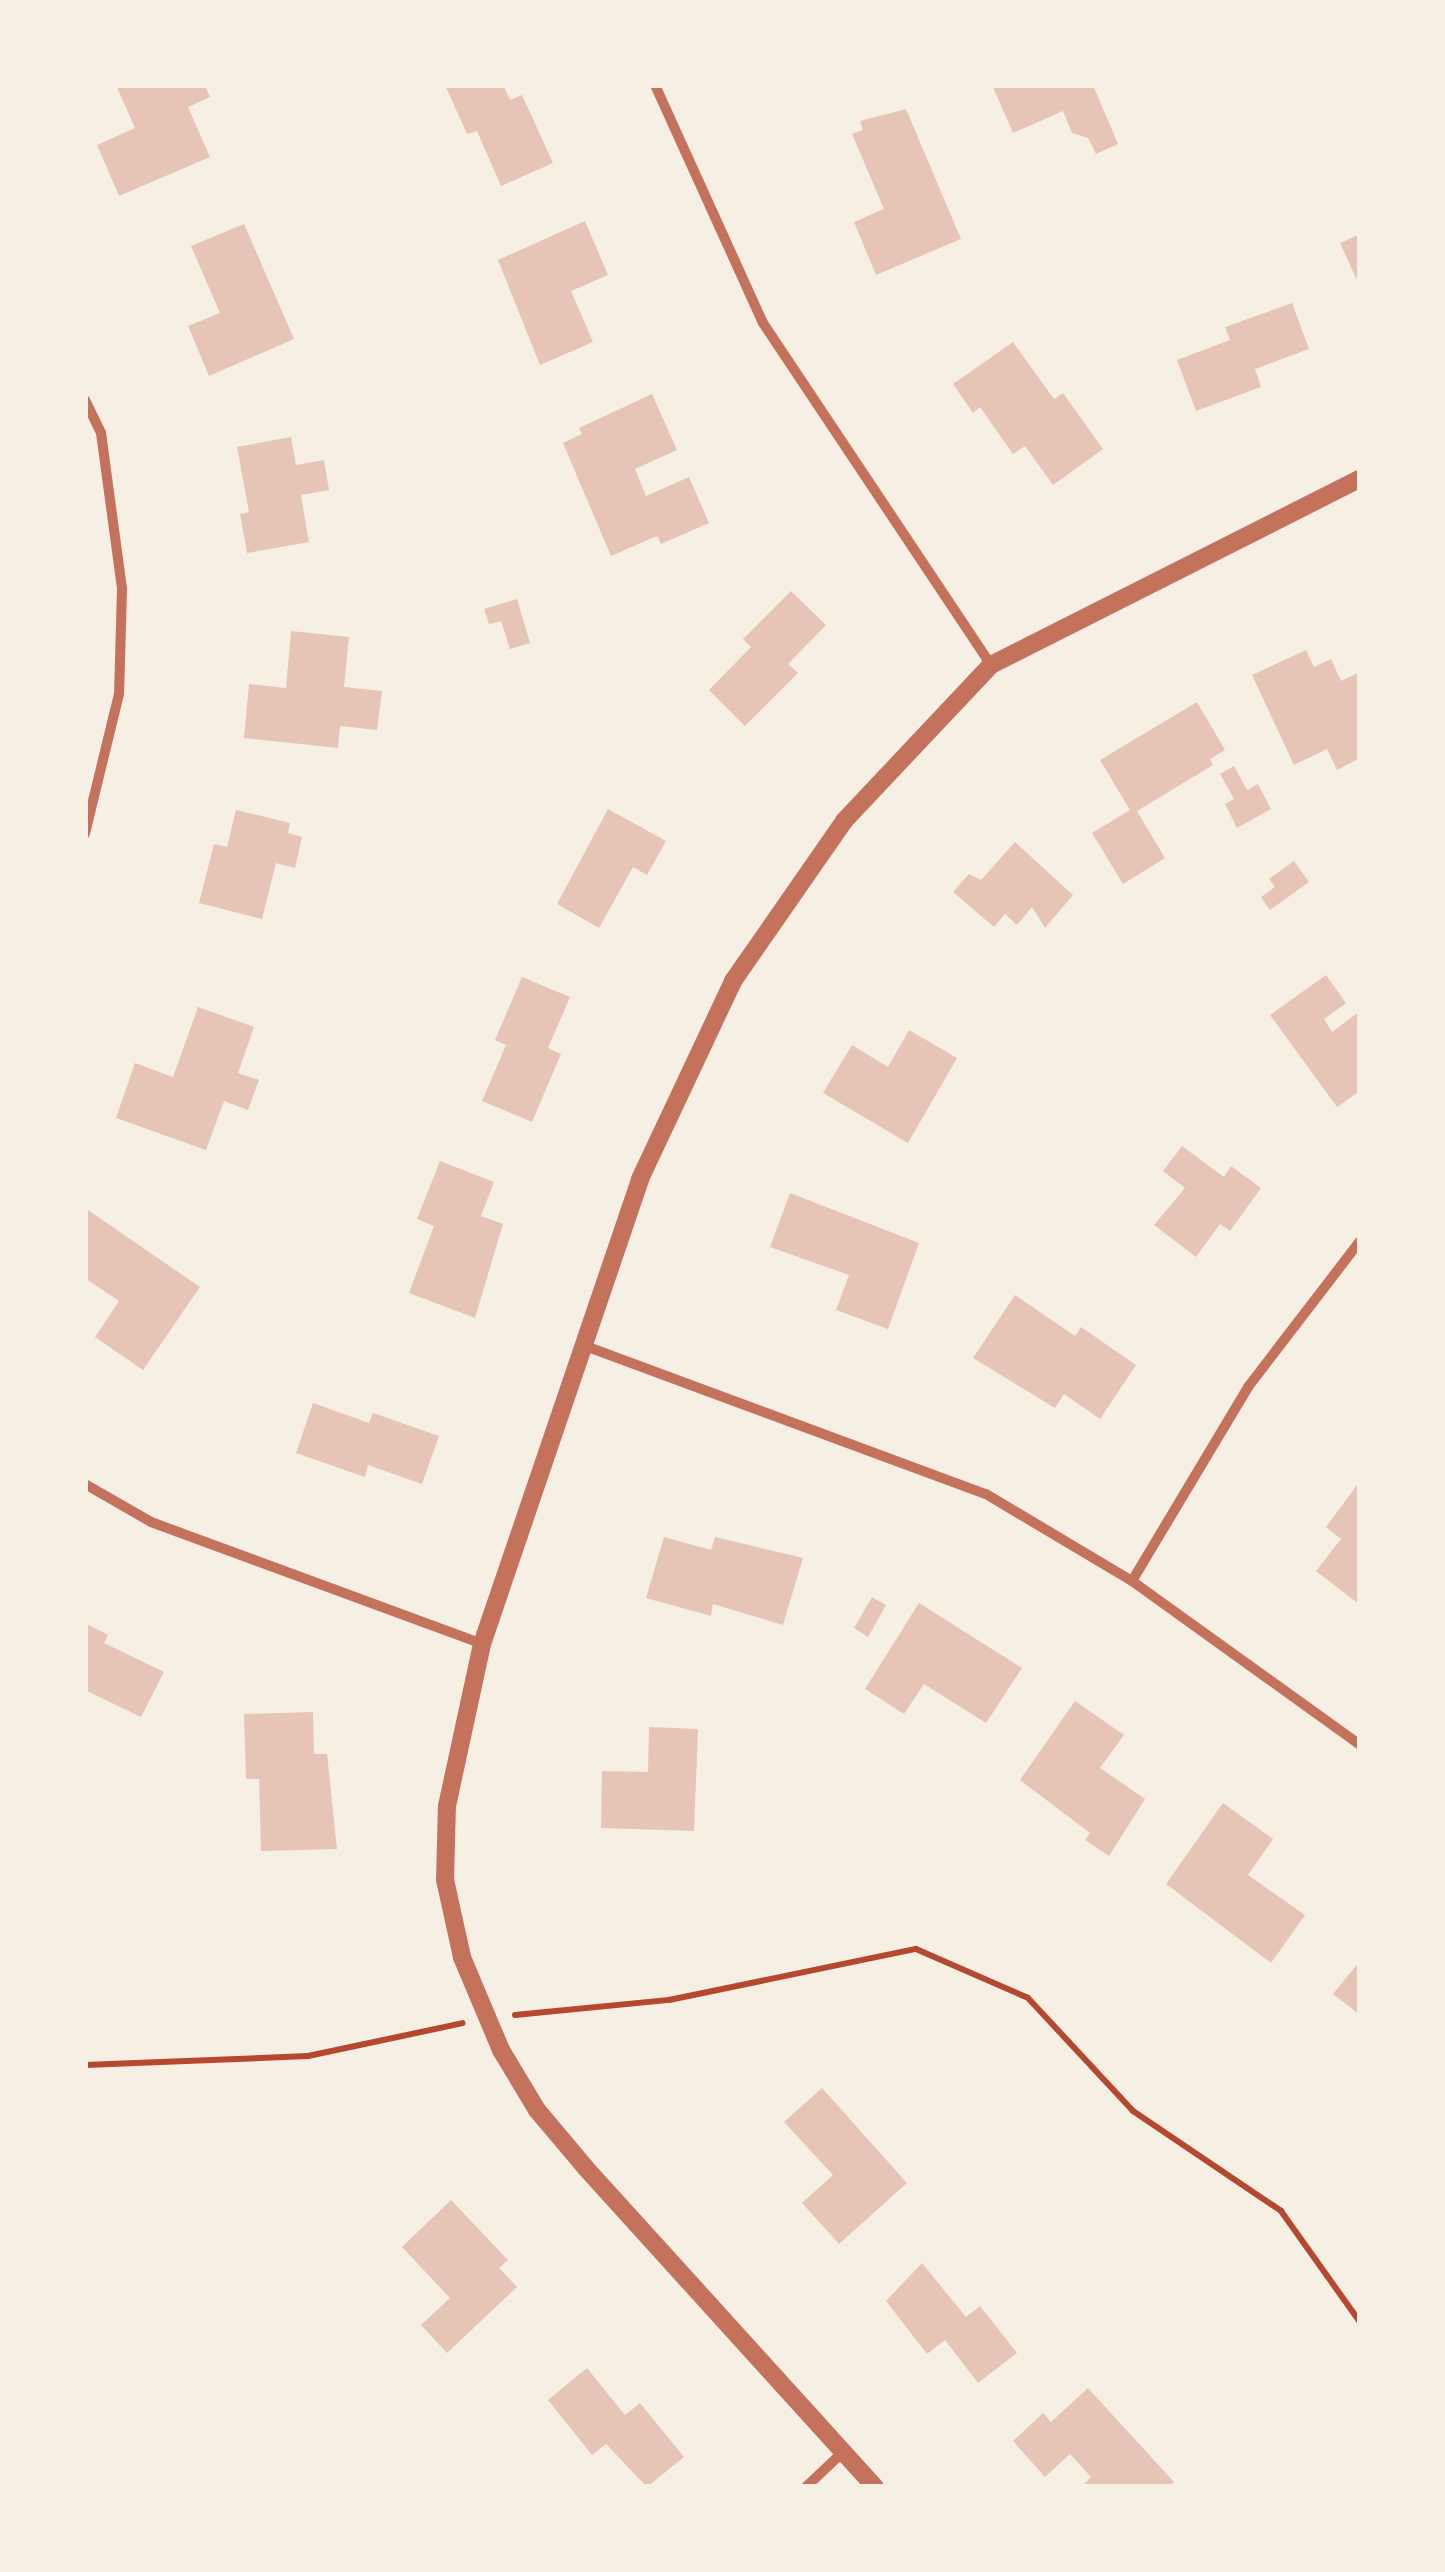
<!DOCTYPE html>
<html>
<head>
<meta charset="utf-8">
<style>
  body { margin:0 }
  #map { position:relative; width:1445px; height:2572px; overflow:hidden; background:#f6efe4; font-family:"Sofia Sans Condensed",sans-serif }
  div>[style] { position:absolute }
  .building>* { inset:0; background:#e6c5b7 }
  .path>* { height:6px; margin:-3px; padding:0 3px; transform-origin:3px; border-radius:3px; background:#b5482f }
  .minor>* { height:10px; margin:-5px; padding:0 5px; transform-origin:5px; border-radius:5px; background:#c5725c }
  .tertiary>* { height:18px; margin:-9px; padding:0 9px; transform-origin:9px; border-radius:9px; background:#c5725c }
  span { translate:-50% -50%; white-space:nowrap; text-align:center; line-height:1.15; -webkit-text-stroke:9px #f6efe4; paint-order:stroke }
  .frame { position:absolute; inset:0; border:88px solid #f6efe4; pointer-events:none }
</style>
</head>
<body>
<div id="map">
  <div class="building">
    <div style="clip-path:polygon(116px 85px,205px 85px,210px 97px,188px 107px,210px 157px,119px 196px,97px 145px,135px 128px)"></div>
    <div style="clip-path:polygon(445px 85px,503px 85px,510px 100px,522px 95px,553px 163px,501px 186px,477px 131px,467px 134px)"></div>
    <div style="clip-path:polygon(992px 85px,1093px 85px,1118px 144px,1096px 154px,1088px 138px,1072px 133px,1063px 111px,1013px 133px)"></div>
    <div style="clip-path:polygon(906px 109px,961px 239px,876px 275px,854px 222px,884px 209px,852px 134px,863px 130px,860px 121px)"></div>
    <div style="clip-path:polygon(585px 221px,608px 275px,571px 291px,593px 342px,540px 365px,498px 260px)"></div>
    <div style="clip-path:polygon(244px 224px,294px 339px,209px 376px,188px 326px,220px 313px,191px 246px)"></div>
    <div style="clip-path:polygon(1360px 234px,1360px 287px,1340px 243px)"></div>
    <div style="clip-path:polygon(1292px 303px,1309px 349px,1255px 369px,1261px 387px,1196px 411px,1177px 360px,1230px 340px,1225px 327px)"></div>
    <div style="clip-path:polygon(1013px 342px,1054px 399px,1063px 393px,1103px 449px,1053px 485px,1025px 446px,1013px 454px,980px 407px,973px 413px,953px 384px)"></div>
    <div style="clip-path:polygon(652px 394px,677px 450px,635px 469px,646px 496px,689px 477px,709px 523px,661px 544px,657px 536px,611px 556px,563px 443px,582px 434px,579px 428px)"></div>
    <div style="clip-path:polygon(291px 437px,296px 465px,324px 460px,329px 490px,301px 495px,309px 542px,247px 553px,240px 514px,249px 512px,237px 447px)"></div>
    <div style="clip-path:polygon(791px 591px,826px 625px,788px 664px,798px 673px,745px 726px,709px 690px,751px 647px,743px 639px)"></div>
    <div style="clip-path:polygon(517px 599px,530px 643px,510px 649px,501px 621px,489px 624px,484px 609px)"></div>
    <div style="clip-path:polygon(291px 631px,349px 637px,344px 687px,382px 691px,377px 730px,340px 726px,338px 748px,244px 738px,249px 684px,286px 688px)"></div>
    <div style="clip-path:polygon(1306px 650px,1314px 667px,1331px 659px,1341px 681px,1360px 672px,1360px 758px,1337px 770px,1327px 749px,1294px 765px,1252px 675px)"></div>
    <div style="clip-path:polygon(1197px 702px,1225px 750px,1210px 759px,1213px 765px,1137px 811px,1165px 858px,1123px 884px,1092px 833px,1130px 810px,1100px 760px)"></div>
    <div style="clip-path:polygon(1234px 766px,1247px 790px,1258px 784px,1271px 809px,1237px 828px,1225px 804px,1234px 799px,1220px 774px)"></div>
    <div style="clip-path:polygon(608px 809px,666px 841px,647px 875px,633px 867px,599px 928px,557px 904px)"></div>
    <div style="clip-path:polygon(236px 810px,290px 823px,288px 833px,302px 837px,295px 868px,276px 863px,262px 919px,199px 903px,214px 844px,227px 847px)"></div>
    <div style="clip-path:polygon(1015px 842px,1073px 895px,1045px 928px,1032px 907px,1017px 925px,1005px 914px,994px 927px,953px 892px,969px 874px,981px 880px)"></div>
    <div style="clip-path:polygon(1294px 861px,1309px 882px,1270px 910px,1261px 897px,1275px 887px,1269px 879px)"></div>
    <div style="clip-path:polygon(1326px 975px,1346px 1003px,1324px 1019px,1332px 1032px,1360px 1011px,1360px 1091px,1337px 1107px,1270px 1015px)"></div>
    <div style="clip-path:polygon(522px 977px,570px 997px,548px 1048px,561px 1054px,532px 1122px,482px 1101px,506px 1045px,495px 1040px)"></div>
    <div style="clip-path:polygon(198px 1007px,254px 1027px,238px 1073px,259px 1080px,248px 1110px,224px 1101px,206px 1150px,116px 1118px,135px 1063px,173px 1077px)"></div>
    <div style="clip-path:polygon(909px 1030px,957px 1058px,908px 1143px,823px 1093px,852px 1045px,888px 1067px)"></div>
    <div style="clip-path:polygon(1182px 1146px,1224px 1177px,1231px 1166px,1261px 1188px,1230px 1231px,1220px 1224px,1196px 1257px,1154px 1225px,1185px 1188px,1163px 1171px)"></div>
    <div style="clip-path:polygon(440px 1161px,494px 1182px,481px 1216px,503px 1224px,475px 1318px,409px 1293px,434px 1226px,417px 1219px)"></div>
    <div style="clip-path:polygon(790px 1193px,919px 1243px,888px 1329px,836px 1310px,849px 1275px,770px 1247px)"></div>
    <div style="clip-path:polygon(85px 1208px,200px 1287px,143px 1370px,95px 1337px,119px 1301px,85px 1278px)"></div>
    <div style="clip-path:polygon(1015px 1295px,1075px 1336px,1081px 1327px,1136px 1365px,1100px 1419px,1064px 1394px,1055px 1408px,973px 1358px)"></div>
    <div style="clip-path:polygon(313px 1403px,369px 1423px,373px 1413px,439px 1436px,422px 1484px,368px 1465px,365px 1477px,296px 1453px)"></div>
    <div style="clip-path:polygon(1360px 1481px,1360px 1605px,1316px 1571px,1341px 1539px,1326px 1527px)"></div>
    <div style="clip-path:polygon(664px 1537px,711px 1550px,715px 1537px,803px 1558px,783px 1625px,713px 1604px,711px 1616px,646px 1598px)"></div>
    <div style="clip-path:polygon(872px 1597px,886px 1605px,868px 1637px,854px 1628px)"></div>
    <div style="clip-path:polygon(919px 1603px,1022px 1668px,986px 1723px,924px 1684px,904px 1714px,865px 1689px)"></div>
    <div style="clip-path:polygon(85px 1623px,108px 1635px,104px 1643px,164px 1672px,141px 1717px,85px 1690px)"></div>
    <div style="clip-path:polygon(1075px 1701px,1124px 1735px,1100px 1768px,1145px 1799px,1109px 1856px,1085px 1840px,1090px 1833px,1020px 1780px)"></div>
    <div style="clip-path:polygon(313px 1712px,314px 1754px,327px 1754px,337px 1849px,261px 1851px,259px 1779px,246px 1779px,244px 1714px)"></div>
    <div style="clip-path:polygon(649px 1727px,698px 1729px,694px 1831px,601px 1828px,602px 1771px,648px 1772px)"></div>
    <div style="clip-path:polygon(1223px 1803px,1273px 1839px,1248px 1875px,1305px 1915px,1271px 1963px,1166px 1884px)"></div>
    <div style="clip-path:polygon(1360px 1961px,1360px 2015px,1333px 1994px)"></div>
    <div style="clip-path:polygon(822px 2088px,907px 2183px,839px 2244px,802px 2203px,833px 2175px,784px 2122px)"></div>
    <div style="clip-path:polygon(451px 2200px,508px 2260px,499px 2268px,517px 2287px,447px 2353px,421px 2325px,450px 2298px,402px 2247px)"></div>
    <div style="clip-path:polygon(922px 2263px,966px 2317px,980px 2306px,1017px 2353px,978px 2383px,945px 2340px,927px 2354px,886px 2301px)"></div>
    <div style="clip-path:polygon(587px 2368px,625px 2415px,640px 2403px,684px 2457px,647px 2487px,606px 2444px,592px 2455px,548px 2400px)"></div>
    <div style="clip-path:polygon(1088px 2388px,1174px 2482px,1168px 2487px,1081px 2487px,1091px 2477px,1070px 2454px,1045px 2477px,1013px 2441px,1043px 2413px,1051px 2422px)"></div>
  </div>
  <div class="path">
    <div style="left:515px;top:2015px;width:155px;rotate:-5.6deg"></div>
    <div style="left:669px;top:2000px;width:252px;rotate:-11.7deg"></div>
    <div style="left:916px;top:1949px;width:122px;rotate:23.6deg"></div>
    <div style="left:1028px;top:1998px;width:154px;rotate:47.1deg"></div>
    <div style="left:1133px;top:2111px;width:179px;rotate:34deg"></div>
    <div style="left:1281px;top:2211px;width:136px;rotate:54.6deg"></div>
    <div style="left:85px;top:2065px;width:223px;rotate:-2.3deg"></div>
    <div style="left:308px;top:2056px;width:158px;rotate:-12deg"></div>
  </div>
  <div class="minor">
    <div style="left:655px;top:85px;width:261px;rotate:65.6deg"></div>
    <div style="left:763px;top:323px;width:411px;rotate:56.3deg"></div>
    <div style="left:85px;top:400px;width:37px;rotate:64deg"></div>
    <div style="left:101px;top:433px;width:157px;rotate:82.3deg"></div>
    <div style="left:122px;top:589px;width:105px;rotate:91.6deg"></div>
    <div style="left:119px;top:694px;width:144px;rotate:103.7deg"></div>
    <div style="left:588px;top:1347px;width:424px;rotate:20.3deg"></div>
    <div style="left:986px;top:1494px;width:170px;rotate:30.8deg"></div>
    <div style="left:1132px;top:1581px;width:281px;rotate:35.7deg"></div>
    <div style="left:85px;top:1484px;width:76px;rotate:29.9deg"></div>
    <div style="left:151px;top:1522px;width:353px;rotate:20.2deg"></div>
    <div style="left:1132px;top:1581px;width:226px;rotate:-59.1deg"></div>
    <div style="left:1248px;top:1387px;width:184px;rotate:-52.5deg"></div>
    <div style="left:806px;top:2487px;width:51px;rotate:-43.4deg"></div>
  </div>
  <div class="tertiary">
    <div style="left:875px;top:2487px;width:432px;rotate:-132.2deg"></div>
    <div style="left:585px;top:2167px;width:75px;rotate:-130.1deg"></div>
    <div style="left:537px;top:2110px;width:70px;rotate:-121deg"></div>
    <div style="left:501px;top:2050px;width:101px;rotate:-112.8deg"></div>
    <div style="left:462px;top:1957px;width:79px;rotate:-102.4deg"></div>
    <div style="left:445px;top:1880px;width:74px;rotate:-88.5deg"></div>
    <div style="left:447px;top:1806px;width:166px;rotate:-77.8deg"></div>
    <div style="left:482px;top:1644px;width:491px;rotate:-71.2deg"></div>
    <div style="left:640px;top:1179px;width:219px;rotate:-64.8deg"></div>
    <div style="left:733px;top:981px;width:195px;rotate:-55.2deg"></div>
    <div style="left:844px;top:821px;width:214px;rotate:-46.7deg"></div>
    <div style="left:991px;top:665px;width:413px;rotate:-26.8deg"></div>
  </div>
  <div class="frame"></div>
</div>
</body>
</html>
